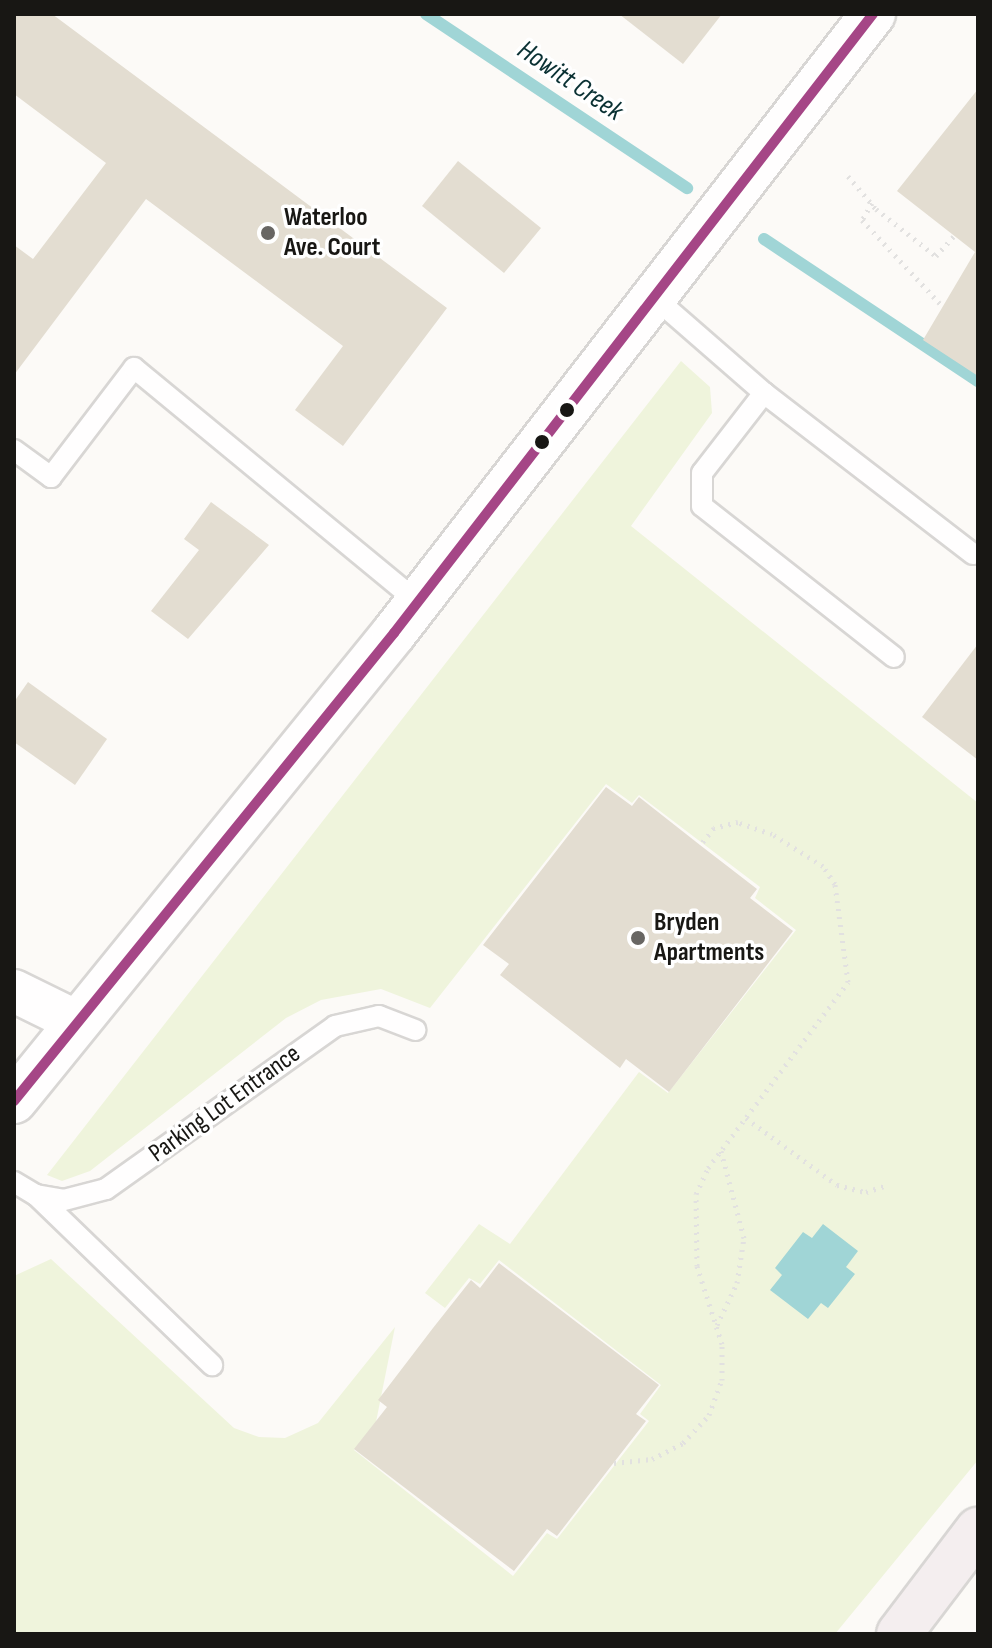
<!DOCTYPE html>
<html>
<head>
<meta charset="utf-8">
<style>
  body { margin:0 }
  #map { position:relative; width:992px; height:1648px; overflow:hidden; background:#fcfaf7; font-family:"Sofia Sans Condensed",sans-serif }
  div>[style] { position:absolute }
  .green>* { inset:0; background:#eff4dc }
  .water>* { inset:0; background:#a0d5d6 }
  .stream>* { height:12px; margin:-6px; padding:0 6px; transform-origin:6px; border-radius:6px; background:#a0d5d6 }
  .building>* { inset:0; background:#e3ddd1 }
  .path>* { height:5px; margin-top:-2.5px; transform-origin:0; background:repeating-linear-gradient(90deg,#e2e1e0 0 2px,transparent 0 8px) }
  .roads { filter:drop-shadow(2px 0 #d8d6d4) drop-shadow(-2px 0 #d8d6d4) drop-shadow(0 2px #d8d6d4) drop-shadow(0 -2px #d8d6d4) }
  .service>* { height:20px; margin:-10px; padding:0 10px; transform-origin:10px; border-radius:10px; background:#fffefe }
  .minor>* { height:42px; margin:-21px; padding:0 21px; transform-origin:21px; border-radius:21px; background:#fffefe }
  .tertiary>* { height:44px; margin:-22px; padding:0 22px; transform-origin:22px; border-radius:22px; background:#fffefe }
  .primary>* { height:44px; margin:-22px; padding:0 22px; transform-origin:22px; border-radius:22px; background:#f4eeef }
  .bus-1>* { height:10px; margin:-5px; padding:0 5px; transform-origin:5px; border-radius:5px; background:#a54686 }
  .dots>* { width:22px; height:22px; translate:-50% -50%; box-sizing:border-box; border:4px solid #fff; border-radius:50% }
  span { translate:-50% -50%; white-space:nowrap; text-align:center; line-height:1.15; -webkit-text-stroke:7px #fff; paint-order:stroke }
  .poi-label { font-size:26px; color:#181714; font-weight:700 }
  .left { translate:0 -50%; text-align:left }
  .street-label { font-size:26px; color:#181714 }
  .water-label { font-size:28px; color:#0a3133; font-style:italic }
  .frame { position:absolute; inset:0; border:16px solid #181714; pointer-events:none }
</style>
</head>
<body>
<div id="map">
  <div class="green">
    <div style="clip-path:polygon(681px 361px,710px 387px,712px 413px,631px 526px,978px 803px,978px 1460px,835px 1634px,14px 1634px,14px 1276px,51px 1259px,234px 1428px,259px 1437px,285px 1438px,318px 1423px,395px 1327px,376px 1422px,354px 1450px,513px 1576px,547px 1533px,557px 1539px,649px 1421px,640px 1414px,661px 1385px,499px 1260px,480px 1284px,469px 1278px,445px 1308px,425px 1293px,479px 1224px,510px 1244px,639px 1072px,668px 1093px,796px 930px,755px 898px,760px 887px,639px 795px,632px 803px,606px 784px,430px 1008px,381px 989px,321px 1000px,286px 1018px,90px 1171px,62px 1181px,47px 1175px)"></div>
  </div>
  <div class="water">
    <div style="clip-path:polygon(823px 1224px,858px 1251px,846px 1267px,855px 1274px,828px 1308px,821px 1303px,808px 1319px,770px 1290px,782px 1275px,775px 1268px,803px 1232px,812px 1238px)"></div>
  </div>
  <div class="stream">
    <div style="left:426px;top:14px;width:314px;rotate:33.7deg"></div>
    <div style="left:764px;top:239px;width:257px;rotate:33.6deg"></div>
  </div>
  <div class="building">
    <div style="clip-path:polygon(14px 14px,52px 14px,447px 308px,343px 446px,295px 410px,343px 346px,146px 199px,14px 375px,14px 245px,33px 259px,106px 163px,14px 94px)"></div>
    <div style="clip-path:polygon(619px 14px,722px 14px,683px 64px)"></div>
    <div style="clip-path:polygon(978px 89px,978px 376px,923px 340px,975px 252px,897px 191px)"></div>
    <div style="clip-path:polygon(458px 161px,541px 228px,504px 273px,422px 206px)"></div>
    <div style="clip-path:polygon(211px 502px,269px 545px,188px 639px,151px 611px,199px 550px,184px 539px)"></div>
    <div style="clip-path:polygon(978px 644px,978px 760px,922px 717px)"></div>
    <div style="clip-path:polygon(28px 682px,107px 739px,75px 785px,14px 742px,14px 702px)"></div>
    <div style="clip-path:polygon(606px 787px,632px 806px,639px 797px,700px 845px,757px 889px,750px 898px,793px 931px,669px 1092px,626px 1059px,620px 1068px,500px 975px,509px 964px,483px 945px)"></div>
    <div style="clip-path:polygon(499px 1263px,659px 1385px,636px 1414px,646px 1421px,557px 1536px,547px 1529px,514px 1571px,354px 1449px,387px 1407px,378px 1400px,433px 1328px,471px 1280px,480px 1288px)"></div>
  </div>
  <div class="path">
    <div style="left:848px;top:176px;width:43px;rotate:49.7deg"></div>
    <div style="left:876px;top:209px;width:76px;rotate:38.1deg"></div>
    <div style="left:936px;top:256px;width:27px;rotate:-48deg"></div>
    <div style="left:872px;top:203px;width:20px;rotate:120deg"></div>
    <div style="left:862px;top:220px;width:119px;rotate:47deg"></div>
    <div style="left:746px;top:1118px;width:113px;rotate:36.4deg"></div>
    <div style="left:837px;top:1185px;width:30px;rotate:14deg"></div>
    <div style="left:866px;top:1192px;width:22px;rotate:-18deg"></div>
    <div style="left:717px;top:1325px;width:47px;rotate:-64.5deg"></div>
    <div style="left:737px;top:1283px;width:46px;rotate:-81.2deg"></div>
    <div style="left:744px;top:1238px;width:90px;rotate:-104.8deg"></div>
    <div style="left:614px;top:1463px;width:38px;rotate:-6deg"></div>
    <div style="left:652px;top:1459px;width:35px;rotate:-27deg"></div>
    <div style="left:683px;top:1443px;width:38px;rotate:-47deg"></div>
    <div style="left:709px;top:1415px;width:37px;rotate:-70deg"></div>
    <div style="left:722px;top:1380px;width:36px;rotate:-90deg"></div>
    <div style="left:722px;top:1344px;width:82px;rotate:-107.8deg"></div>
    <div style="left:697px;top:1266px;width:72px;rotate:-90.8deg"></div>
    <div style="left:696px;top:1194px;width:29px;rotate:-65deg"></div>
    <div style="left:708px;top:1168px;width:233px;rotate:-53deg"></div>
    <div style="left:848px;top:982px;width:99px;rotate:-97.6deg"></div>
    <div style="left:835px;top:884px;width:22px;rotate:-124deg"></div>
    <div style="left:823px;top:866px;width:60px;rotate:-147.9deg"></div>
    <div style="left:772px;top:834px;width:36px;rotate:-161deg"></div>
    <div style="left:738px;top:822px;width:25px;rotate:166deg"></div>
    <div style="left:714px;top:828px;width:22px;rotate:129deg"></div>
  </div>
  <div class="roads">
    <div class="service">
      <div style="left:654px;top:297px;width:146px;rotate:41.1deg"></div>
      <div style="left:764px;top:393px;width:264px;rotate:37.6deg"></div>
      <div style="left:764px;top:393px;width:101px;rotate:127.8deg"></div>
      <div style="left:702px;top:473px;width:33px;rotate:90deg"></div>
      <div style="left:702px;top:506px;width:244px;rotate:38.2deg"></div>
      <div style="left:14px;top:450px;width:46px;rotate:36.1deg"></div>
      <div style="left:51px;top:477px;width:137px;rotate:-52.7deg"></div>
      <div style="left:134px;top:368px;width:368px;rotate:39.5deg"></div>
      <div style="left:14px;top:1182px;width:26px;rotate:31deg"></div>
      <div style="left:36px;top:1195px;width:245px;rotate:44deg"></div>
      <div style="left:36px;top:1195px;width:28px;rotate:10deg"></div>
      <div style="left:64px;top:1200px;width:43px;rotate:-14.7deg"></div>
      <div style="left:106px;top:1189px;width:281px;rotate:-35.4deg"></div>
      <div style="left:335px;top:1026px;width:45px;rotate:-12.8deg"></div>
      <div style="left:379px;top:1016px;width:39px;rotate:21deg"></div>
    </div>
    <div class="minor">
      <div style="left:14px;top:991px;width:68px;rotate:26.2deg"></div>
    </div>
    <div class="tertiary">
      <div style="left:14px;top:1101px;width:603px;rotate:-50.92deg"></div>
      <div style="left:394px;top:633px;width:783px;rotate:-52.27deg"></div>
    </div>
    <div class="primary">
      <div style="left:899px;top:1634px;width:131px;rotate:-52.8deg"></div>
    </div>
  </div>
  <div class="bus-1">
    <div style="left:14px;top:1101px;width:603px;rotate:-50.92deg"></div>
    <div style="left:394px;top:633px;width:783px;rotate:-52.27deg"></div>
  </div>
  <div class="dots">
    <div style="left:268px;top:233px;background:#686663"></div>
    <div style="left:567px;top:410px;background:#181714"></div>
    <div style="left:542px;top:442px;background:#181714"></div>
    <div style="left:638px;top:938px;background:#686663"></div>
  </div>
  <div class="poi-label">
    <span class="left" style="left:284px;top:233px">Waterloo<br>Ave. Court</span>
    <span class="left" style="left:654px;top:938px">Bryden<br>Apartments</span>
  </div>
  <div class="street-label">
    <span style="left:225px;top:1104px;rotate:-36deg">Parking Lot Entrance</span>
  </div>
  <div class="water-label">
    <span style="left:570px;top:81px;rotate:34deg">Howitt Creek</span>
  </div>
  <div class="frame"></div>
</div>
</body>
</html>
